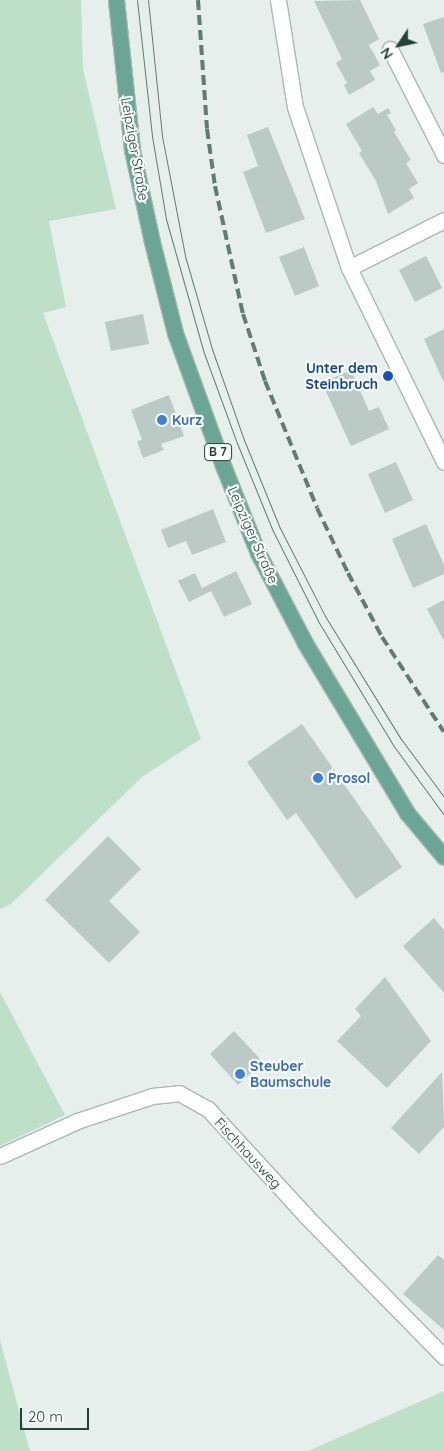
<!DOCTYPE html>
<html>
<head>
<meta charset="utf-8">
<style>
  body { margin:0 }
  #map { position:relative; width:444px; height:1451px; overflow:hidden; background:#e6efeb; font-family:Quicksand,sans-serif }
  div>[style] { position:absolute }
  .green>* { inset:0; background:#bfe0c8 }
  .building>* { inset:0; background:#bbcac4 }
  .roads { filter:drop-shadow(1px 0 #a8b8b2) drop-shadow(-1px 0 #a8b8b2) drop-shadow(0 1px #a8b8b2) drop-shadow(0 -1px #a8b8b2) }
  .minor>* { height:15px; margin:-7.5px; padding:0 7.5px; transform-origin:7.5px; border-radius:7.5px; background:#fff }
  .major>* { height:15px; margin:-7.5px; padding:0 7.5px; transform-origin:7.5px; border-radius:7.5px; background:#6aa596 }
  .tram>* { height:1px; margin:-0.5px; padding:0 0.5px; transform-origin:0.5px; border-radius:0.5px; background:#5f7d75 }
  .rail>* { height:4px; margin-top:-2px; transform-origin:0; background:repeating-linear-gradient(90deg,#5f7d75 0 10px,transparent 0 15px) }
  .dots>* { width:14px; height:14px; translate:-50% -50%; box-sizing:border-box; border:2px solid #f7fbf9; border-radius:50% }
  span { translate:-50% -50%; white-space:nowrap; text-align:center; line-height:1.15; -webkit-text-stroke:4.5px #f7fbf9; paint-order:stroke }
  .shield-label span { padding:1px 4px; background:#f7fbf9; border:1px solid; border-radius:4px; -webkit-text-stroke-width:0 }
  .shield-label { font-size:12px; color:#24423a; font-weight:700 }
  .street-label { font-size:14px; color:#24423a }
  .transit-label { font-size:14px; color:#164399; font-weight:700 }
  .right { translate:-100% -50%; text-align:right }
  .shop-label { font-size:14px; color:#366cbe; font-weight:700 }
  .left { translate:0 -50%; text-align:left }
  .north { position:absolute; left:374px; top:20px; width:50px; height:50px; -webkit-text-stroke:4px #f7fbf9; paint-order:stroke; rotate:236deg; font-size:14px; font-weight:700; line-height:20px; text-align:center; color:#24423a }
  .north::after { content:''; display:block; margin:auto; width:18px; height:22px; background:#24423a; clip-path:polygon(50% 0,100% 100%,50% 72%,0 100%) }
  .scale { position:absolute; left:20px; top:1408px; width:69px; height:22px; box-sizing:border-box; border:2px solid #24423a; border-top:0; padding-left:6px; font-size:15px; line-height:18px; white-space:nowrap; color:#24423a; -webkit-text-stroke:4px #f7fbf9; paint-order:stroke }
</style>
</head>
<body>
<div id="map">
  <div class="green">
    <div style="clip-path:polygon(0 0,81px 0,83px 69px,116px 209px,49px 221px,66px 307px,43px 313px,201px 739px,143px 776px,11px 904px,0 909px)"></div>
    <div style="clip-path:polygon(0 992px,65px 1115px,0 1146px)"></div>
    <div style="clip-path:polygon(0 1340px,5px 1359px,30px 1451px,0 1451px)"></div>
    <div style="clip-path:polygon(444px 1391px,444px 1451px,308px 1451px)"></div>
  </div>
  <div class="building">
    <div style="clip-path:polygon(360px 0,379px 39px,369px 45px,380px 65px,370px 71px,375px 80px,349px 95px,344px 85px,347px 83px,336px 63px,342px 59px,314px 1px)"></div>
    <div style="clip-path:polygon(444px 17px,444px 72px,441px 73px,423px 24px)"></div>
    <div style="clip-path:polygon(373px 107px,378px 114px,388px 108px,391px 113px,387px 115px,396px 130px,394px 132px,411px 160px,406px 163px,418px 183px,409px 189px,414px 198px,388px 214px,376px 181px,359px 153px,362px 151px,346px 124px)"></div>
    <div style="clip-path:polygon(268px 127px,305px 219px,266px 233px,243px 172px,258px 166px,247px 135px)"></div>
    <div style="clip-path:polygon(304px 247px,319px 286px,295px 296px,279px 257px)"></div>
    <div style="clip-path:polygon(426px 256px,442px 288px,415px 302px,399px 270px)"></div>
    <div style="clip-path:polygon(143px 314px,149px 344px,111px 351px,105px 322px)"></div>
    <div style="clip-path:polygon(444px 329px,444px 383px,424px 339px)"></div>
    <div style="clip-path:polygon(351px 370px,369px 411px,379px 407px,389px 429px,351px 446px,322px 383px)"></div>
    <div style="clip-path:polygon(169px 395px,184px 436px,161px 444px,164px 450px,143px 458px,137px 441px,142px 440px,131px 410px)"></div>
    <div style="clip-path:polygon(396px 462px,413px 500px,385px 513px,368px 474px)"></div>
    <div style="clip-path:polygon(213px 509px,226px 542px,192px 555px,186px 541px,168px 548px,161px 530px)"></div>
    <div style="clip-path:polygon(426px 524px,444px 565px,444px 574px,413px 588px,392px 539px)"></div>
    <div style="clip-path:polygon(236px 571px,252px 604px,224px 617px,211px 591px,189px 602px,178px 581px,195px 573px,202px 588px)"></div>
    <div style="clip-path:polygon(444px 600px,444px 641px,427px 609px)"></div>
    <div style="clip-path:polygon(302px 724px,402px 867px,356px 899px,296px 813px,287px 820px,247px 762px)"></div>
    <div style="clip-path:polygon(108px 836px,141px 869px,109px 901px,140px 932px,109px 963px,45px 900px)"></div>
    <div style="clip-path:polygon(434px 918px,444px 930px,444px 993px,403px 946px)"></div>
    <div style="clip-path:polygon(385px 977px,431px 1041px,387px 1088px,337px 1041px,361px 1016px,355px 1009px)"></div>
    <div style="clip-path:polygon(234px 1031px,263px 1062px,238px 1085px,210px 1054px)"></div>
    <div style="clip-path:polygon(442px 1072px,444px 1127px,419px 1154px,391px 1128px)"></div>
    <div style="clip-path:polygon(438px 1255px,444px 1260px,444px 1330px,403px 1294px)"></div>
  </div>
  <div class="roads">
    <div class="minor">
      <div style="left:278px;top:0;width:108px;rotate:81deg"></div>
      <div style="left:295px;top:107px;width:170px;rotate:71.5deg"></div>
      <div style="left:349px;top:268px;width:216px;rotate:63.9deg"></div>
      <div style="left:390px;top:49px;width:119px;rotate:63deg"></div>
      <div style="left:349px;top:268px;width:106px;rotate:-26.8deg"></div>
      <div style="left:0;top:1156px;width:85px;rotate:-24.4deg"></div>
      <div style="left:77px;top:1121px;width:79px;rotate:-18.4deg"></div>
      <div style="left:152px;top:1096px;width:27px;rotate:-6deg"></div>
      <div style="left:179px;top:1093px;width:33px;rotate:29deg"></div>
      <div style="left:208px;top:1109px;width:145px;rotate:47.5deg"></div>
      <div style="left:306px;top:1216px;width:197px;rotate:45.6deg"></div>
    </div>
    <div class="major">
      <div style="left:116px;top:0;width:151px;rotate:83.9deg"></div>
      <div style="left:132px;top:150px;width:94px;rotate:77.7deg"></div>
      <div style="left:152px;top:242px;width:94px;rotate:75.8deg"></div>
      <div style="left:175px;top:333px;width:144px;rotate:70.1deg"></div>
      <div style="left:224px;top:468px;width:92px;rotate:68.2deg"></div>
      <div style="left:258px;top:553px;width:102px;rotate:62.4deg"></div>
      <div style="left:305px;top:643px;width:198px;rotate:59deg"></div>
      <div style="left:407px;top:813px;width:57px;rotate:49.9deg"></div>
    </div>
  </div>
  <div class="tram">
    <div style="left:137px;top:0;width:137px;rotate:83.7deg"></div>
    <div style="left:152px;top:136px;width:84px;rotate:80.4deg"></div>
    <div style="left:166px;top:219px;width:139px;rotate:74.2deg"></div>
    <div style="left:204px;top:353px;width:96px;rotate:69.9deg"></div>
    <div style="left:237px;top:443px;width:95px;rotate:67.8deg"></div>
    <div style="left:273px;top:531px;width:101px;rotate:63.4deg"></div>
    <div style="left:318px;top:621px;width:145px;rotate:58.8deg"></div>
    <div style="left:393px;top:745px;width:87px;rotate:53.9deg"></div>
    <div style="left:148px;top:0;width:137px;rotate:84.1deg"></div>
    <div style="left:162px;top:136px;width:122px;rotate:79.1deg"></div>
    <div style="left:185px;top:256px;width:97px;rotate:73.8deg"></div>
    <div style="left:212px;top:349px;width:96px;rotate:70.6deg"></div>
    <div style="left:244px;top:440px;width:95px;rotate:67.8deg"></div>
    <div style="left:280px;top:528px;width:99px;rotate:62.9deg"></div>
    <div style="left:325px;top:616px;width:145px;rotate:58.3deg"></div>
    <div style="left:401px;top:739px;width:72px;rotate:53.4deg"></div>
  </div>
  <div class="rail">
    <div style="left:198px;top:0;width:129px;rotate:86deg"></div>
    <div style="left:207px;top:129px;width:58px;rotate:82deg"></div>
    <div style="left:215px;top:186px;width:131px;rotate:77.7deg"></div>
    <div style="left:243px;top:314px;width:71px;rotate:71.8deg"></div>
    <div style="left:265px;top:381px;width:137px;rotate:67.7deg"></div>
    <div style="left:317px;top:508px;width:72px;rotate:64.5deg"></div>
    <div style="left:348px;top:573px;width:72px;rotate:62deg"></div>
    <div style="left:382px;top:637px;width:113px;rotate:56.9deg"></div>
  </div>
  <div class="dots">
    <div style="left:388px;top:376px;background:#1a4fb4"></div>
    <div style="left:162px;top:420px;background:#3f7fe0"></div>
    <div style="left:318px;top:778px;background:#3f7fe0"></div>
    <div style="left:240px;top:1074px;background:#3f7fe0"></div>
  </div>
  <div class="shield-label">
    <span style="left:218px;top:452px">B 7</span>
  </div>
  <div class="street-label">
    <span style="left:135px;top:149px;rotate:80deg">Leipziger Straße</span>
    <span style="left:253px;top:535px;rotate:66deg">Leipziger Straße</span>
    <span style="left:248px;top:1153px;rotate:47deg">Fischhausweg</span>
  </div>
  <div class="transit-label">
    <span class="right" style="left:378px;top:376px">Unter dem<br>Steinbruch</span>
  </div>
  <div class="shop-label">
    <span class="left" style="left:172px;top:420px">Kurz</span>
    <span class="left" style="left:328px;top:778px">Prosol</span>
    <span class="left" style="left:250px;top:1074px">Steuber<br>Baumschule</span>
  </div>
  <div class="north">N</div>
  <div class="scale">20 m</div>
</div>
</body>
</html>
